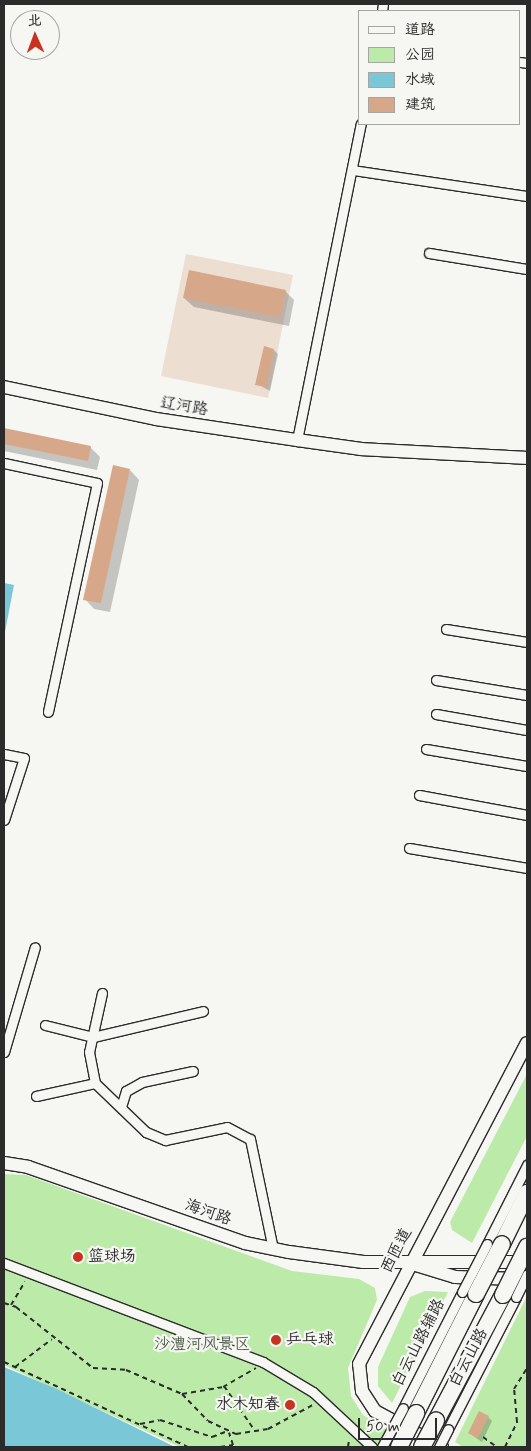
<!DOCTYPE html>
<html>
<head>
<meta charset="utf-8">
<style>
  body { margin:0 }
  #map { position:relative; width:531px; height:1451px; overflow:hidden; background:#f6f6f2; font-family:Mynerve,"LXGW WenKai TC",sans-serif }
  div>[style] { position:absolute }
  .built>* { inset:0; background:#edded2 }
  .green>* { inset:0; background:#bbeaa9 }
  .water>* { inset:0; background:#7ac7d8 }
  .shadow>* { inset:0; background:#0003 }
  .building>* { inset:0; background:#d7a789 }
  .path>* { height:2px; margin-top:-1px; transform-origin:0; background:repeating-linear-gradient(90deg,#2b2b2b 0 5px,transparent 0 9px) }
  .roads { filter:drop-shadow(1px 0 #2b2b2b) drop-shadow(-1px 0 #2b2b2b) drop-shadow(0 1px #2b2b2b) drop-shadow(0 -1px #2b2b2b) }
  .street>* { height:9px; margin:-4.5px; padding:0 4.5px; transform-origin:4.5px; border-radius:4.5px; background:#f6f6f2 }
  .secondary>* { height:12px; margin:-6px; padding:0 6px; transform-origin:6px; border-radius:6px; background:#f6f6f2 }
  .highway>* { height:16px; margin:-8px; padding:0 8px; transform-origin:8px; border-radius:8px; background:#f6f6f2 }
  .bridges { filter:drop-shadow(1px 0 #2b2b2b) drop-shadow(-1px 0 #2b2b2b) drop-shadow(0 1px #2b2b2b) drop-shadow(0 -1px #2b2b2b) }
  .street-bridge>* { height:9px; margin:-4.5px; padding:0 4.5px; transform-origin:4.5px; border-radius:4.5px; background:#f6f6f2 }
  .highway-bridge>* { height:16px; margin:-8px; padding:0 8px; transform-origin:8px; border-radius:8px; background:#f6f6f2 }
  .dots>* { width:14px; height:14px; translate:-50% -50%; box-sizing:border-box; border:2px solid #f6f6f2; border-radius:50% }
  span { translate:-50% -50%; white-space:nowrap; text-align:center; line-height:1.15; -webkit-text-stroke:4.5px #f6f6f2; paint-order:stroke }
  .street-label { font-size:16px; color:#2b2b2b }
  .poi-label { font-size:16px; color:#2b2b2b }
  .left { translate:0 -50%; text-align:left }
  .right { translate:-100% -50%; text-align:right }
  .park-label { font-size:16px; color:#4f5b4a }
  .frame { position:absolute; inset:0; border:5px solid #2b2b2b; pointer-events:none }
  .legend { position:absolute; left:358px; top:10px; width:162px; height:115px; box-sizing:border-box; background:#f6f6f2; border:1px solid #a5a5a2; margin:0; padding:6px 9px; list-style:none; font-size:15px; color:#2b2b2b }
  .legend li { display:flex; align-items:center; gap:10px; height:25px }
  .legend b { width:25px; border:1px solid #a5a5a2 }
  .north { position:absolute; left:10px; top:10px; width:50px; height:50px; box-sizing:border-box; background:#f6f6f2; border:1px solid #a5a5a2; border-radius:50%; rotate:358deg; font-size:14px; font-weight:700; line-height:20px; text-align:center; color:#2b2b2b }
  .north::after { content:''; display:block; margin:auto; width:18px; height:22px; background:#c8321e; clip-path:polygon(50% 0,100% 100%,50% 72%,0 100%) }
  .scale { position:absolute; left:358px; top:1418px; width:79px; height:22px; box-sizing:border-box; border:2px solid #2b2b2b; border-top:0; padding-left:6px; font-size:15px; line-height:18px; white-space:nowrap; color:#2b2b2b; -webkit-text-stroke:4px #f6f6f2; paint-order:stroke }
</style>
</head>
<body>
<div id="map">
  <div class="built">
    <div style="clip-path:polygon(186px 254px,293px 275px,268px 398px,161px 376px)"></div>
  </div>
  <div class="green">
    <div style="clip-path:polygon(527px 1074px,527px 1136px,472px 1243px,452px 1230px,450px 1222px)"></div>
    <div style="clip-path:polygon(4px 1174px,26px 1175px,292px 1271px,359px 1279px,375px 1288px,377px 1300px,348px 1368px,351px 1396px,363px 1415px,414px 1447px,180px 1447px,4px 1365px)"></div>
    <div style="clip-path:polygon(425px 1291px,448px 1292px,392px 1403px,378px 1386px,378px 1367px,410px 1297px)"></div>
    <div style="clip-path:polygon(527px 1296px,527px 1447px,463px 1447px,455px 1442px)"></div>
  </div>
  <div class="water">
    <div style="clip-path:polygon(4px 583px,14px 585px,4px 637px)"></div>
    <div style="clip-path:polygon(4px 1367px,57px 1389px,175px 1447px,4px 1447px)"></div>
  </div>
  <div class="shadow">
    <div style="clip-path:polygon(285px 291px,294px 300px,289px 326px,194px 307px,184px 298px)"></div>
    <div style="clip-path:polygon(274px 350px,278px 354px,270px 391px,257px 384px)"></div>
    <div style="clip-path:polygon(4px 430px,90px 447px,100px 457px,97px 470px,4px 451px)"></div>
    <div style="clip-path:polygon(130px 470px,139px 480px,110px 612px,94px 609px,85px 599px)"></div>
    <div style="clip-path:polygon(488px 1417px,492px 1421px,482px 1442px,469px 1433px)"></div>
  </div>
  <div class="building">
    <div style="clip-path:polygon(189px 270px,286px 290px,280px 317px,183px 298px)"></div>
    <div style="clip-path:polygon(264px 346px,274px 349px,266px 387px,255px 385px)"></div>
    <div style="clip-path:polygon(4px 428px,91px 446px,88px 461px,4px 444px)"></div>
    <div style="clip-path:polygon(113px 465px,130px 469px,101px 603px,83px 600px)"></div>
    <div style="clip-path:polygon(479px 1411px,489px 1416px,478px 1438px,468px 1433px)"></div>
  </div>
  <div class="path">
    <div style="left:4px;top:1303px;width:13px;rotate:18deg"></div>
    <div style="left:16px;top:1307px;width:98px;rotate:38.4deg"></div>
    <div style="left:93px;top:1368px;width:33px;rotate:3deg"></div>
    <div style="left:126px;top:1370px;width:61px;rotate:23.2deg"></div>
    <div style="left:182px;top:1394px;width:42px;rotate:-9.7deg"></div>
    <div style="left:223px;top:1387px;width:38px;rotate:-30deg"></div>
    <div style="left:11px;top:1305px;width:27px;rotate:-59deg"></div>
    <div style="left:4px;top:1362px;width:203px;rotate:24.8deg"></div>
    <div style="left:15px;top:1367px;width:46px;rotate:-37.1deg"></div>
    <div style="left:224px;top:1386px;width:55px;rotate:55.4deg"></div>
    <div style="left:182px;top:1394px;width:37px;rotate:46deg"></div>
    <div style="left:208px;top:1421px;width:31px;rotate:25deg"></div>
    <div style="left:236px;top:1434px;width:32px;rotate:-9deg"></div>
    <div style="left:268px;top:1429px;width:51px;rotate:-28.1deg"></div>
    <div style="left:140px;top:1424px;width:20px;rotate:-11deg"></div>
    <div style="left:160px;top:1420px;width:55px;rotate:18.1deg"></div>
    <div style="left:212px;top:1437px;width:14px;rotate:-21deg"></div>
    <div style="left:483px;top:1437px;width:17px;rotate:36deg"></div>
    <div style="left:220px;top:1447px;width:13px;rotate:-9deg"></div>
    <div style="left:233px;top:1445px;width:13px;rotate:-108deg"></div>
    <div style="left:348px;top:1447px;width:7px;rotate:-82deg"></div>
    <div style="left:505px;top:1447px;width:28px;rotate:-64deg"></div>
    <div style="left:517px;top:1422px;width:33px;rotate:-95deg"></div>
    <div style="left:514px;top:1389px;width:25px;rotate:-58deg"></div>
  </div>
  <div class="roads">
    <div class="street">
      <div style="left:382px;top:11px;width:7px;rotate:-82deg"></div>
      <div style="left:520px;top:62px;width:7px;rotate:8deg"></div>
      <div style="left:353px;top:170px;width:176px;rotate:8.5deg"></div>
      <div style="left:429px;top:253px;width:99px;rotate:9.3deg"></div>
      <div style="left:297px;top:440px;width:322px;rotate:-78.6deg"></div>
      <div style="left:4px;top:463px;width:95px;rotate:12.1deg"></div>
      <div style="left:97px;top:483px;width:234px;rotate:102.1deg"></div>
      <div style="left:446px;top:629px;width:82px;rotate:9.1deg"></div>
      <div style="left:436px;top:680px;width:92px;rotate:9.4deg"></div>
      <div style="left:436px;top:714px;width:92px;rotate:10deg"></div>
      <div style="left:426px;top:749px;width:102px;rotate:9.6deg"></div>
      <div style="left:4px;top:754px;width:20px;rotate:11deg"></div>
      <div style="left:24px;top:758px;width:65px;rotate:107.9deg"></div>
      <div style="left:419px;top:795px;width:110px;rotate:10.5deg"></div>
      <div style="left:409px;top:848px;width:120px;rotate:9.6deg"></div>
      <div style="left:102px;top:993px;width:60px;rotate:102.4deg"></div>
      <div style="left:89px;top:1052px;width:32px;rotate:79deg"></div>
      <div style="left:95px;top:1083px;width:71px;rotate:43.9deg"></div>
      <div style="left:146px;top:1132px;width:21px;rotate:23deg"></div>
      <div style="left:165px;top:1140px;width:63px;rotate:-11.8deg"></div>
      <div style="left:227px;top:1127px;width:26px;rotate:28deg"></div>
      <div style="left:250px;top:1139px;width:112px;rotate:78.2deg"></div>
      <div style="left:45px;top:1025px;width:49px;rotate:14deg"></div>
      <div style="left:93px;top:1037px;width:113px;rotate:-13.3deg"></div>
      <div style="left:4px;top:1052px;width:109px;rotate:-73.6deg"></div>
      <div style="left:36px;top:1096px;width:60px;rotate:-12.4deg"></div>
      <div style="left:121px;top:1107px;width:17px;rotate:-73deg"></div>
      <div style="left:126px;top:1091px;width:18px;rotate:-29deg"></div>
      <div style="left:142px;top:1082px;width:52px;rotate:-12.2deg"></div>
      <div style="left:487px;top:1244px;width:89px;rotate:-63.1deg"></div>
      <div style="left:4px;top:1263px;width:277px;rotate:20.9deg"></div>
      <div style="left:263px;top:1362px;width:58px;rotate:31deg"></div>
      <div style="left:313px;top:1392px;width:81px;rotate:43deg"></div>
      <div style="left:403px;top:1408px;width:130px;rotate:-63deg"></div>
      <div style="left:448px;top:1429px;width:148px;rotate:-62.7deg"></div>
    </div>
    <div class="secondary">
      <div style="left:4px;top:387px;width:155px;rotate:11.9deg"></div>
      <div style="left:156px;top:419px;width:143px;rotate:8.5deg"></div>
      <div style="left:297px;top:440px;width:65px;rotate:8deg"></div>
      <div style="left:361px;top:449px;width:166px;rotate:3.1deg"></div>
      <div style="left:4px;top:1163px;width:24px;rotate:9deg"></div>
      <div style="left:28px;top:1167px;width:230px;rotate:19.3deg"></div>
      <div style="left:245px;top:1243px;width:45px;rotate:11.6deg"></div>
      <div style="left:289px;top:1252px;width:75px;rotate:7.7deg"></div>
      <div style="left:363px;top:1262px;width:164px"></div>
      <div style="left:416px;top:1265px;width:41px;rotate:17.1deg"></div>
      <div style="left:455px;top:1277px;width:64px;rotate:1.8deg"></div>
      <div style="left:442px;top:1447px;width:76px;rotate:-151.8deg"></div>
      <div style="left:375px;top:1411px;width:24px;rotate:-123deg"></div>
      <div style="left:362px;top:1391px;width:27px;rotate:-96deg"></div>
      <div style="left:359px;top:1364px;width:362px;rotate:-62.4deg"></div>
    </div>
    <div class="highway">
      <div style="left:502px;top:1244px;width:57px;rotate:-63.9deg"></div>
      <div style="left:416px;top:1413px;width:133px;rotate:-63.2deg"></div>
      <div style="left:436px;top:1421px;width:143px;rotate:-62deg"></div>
    </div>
  </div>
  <div class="bridges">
    <div class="street-bridge">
      <div style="left:462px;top:1292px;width:54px;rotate:-62.5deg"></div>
      <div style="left:516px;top:1297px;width:25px;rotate:-64deg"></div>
      <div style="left:382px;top:1447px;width:44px;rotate:-61.7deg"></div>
      <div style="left:439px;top:1447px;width:20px;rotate:-63deg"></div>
    </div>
    <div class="highway-bridge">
      <div style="left:476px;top:1294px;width:56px;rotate:-62.5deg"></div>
      <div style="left:503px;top:1295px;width:54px;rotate:-63.4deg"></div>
      <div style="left:399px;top:1447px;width:38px;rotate:-63deg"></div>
      <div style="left:422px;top:1447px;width:30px;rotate:-62deg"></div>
    </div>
  </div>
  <div class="dots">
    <div style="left:78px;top:1257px;background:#c8321e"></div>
    <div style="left:276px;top:1340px;background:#c8321e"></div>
    <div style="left:290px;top:1405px;background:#c8321e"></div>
  </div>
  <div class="street-label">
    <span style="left:184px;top:407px;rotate:9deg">辽河路</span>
    <span style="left:208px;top:1213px;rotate:19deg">海河路</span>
    <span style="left:397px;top:1251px;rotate:-63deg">西匝道</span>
    <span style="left:419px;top:1343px;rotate:-63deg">白云山路辅路</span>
    <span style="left:469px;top:1358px;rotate:-62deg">白云山路</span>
  </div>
  <div class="poi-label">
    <span class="left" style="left:88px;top:1257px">篮球场</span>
    <span class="left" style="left:286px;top:1340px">乒乓球</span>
    <span class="right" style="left:280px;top:1405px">水木知春</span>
  </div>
  <div class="park-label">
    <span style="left:202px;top:1345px">沙澧河风景区</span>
  </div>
  <div class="frame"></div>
  <ul class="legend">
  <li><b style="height:6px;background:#f6f6f2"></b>道路</li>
  <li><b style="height:14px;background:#bbeaa9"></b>公园</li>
  <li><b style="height:14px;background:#7ac7d8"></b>水域</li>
  <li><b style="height:14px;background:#d7a789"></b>建筑</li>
  </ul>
  <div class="north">北</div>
  <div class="scale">50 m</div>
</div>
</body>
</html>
